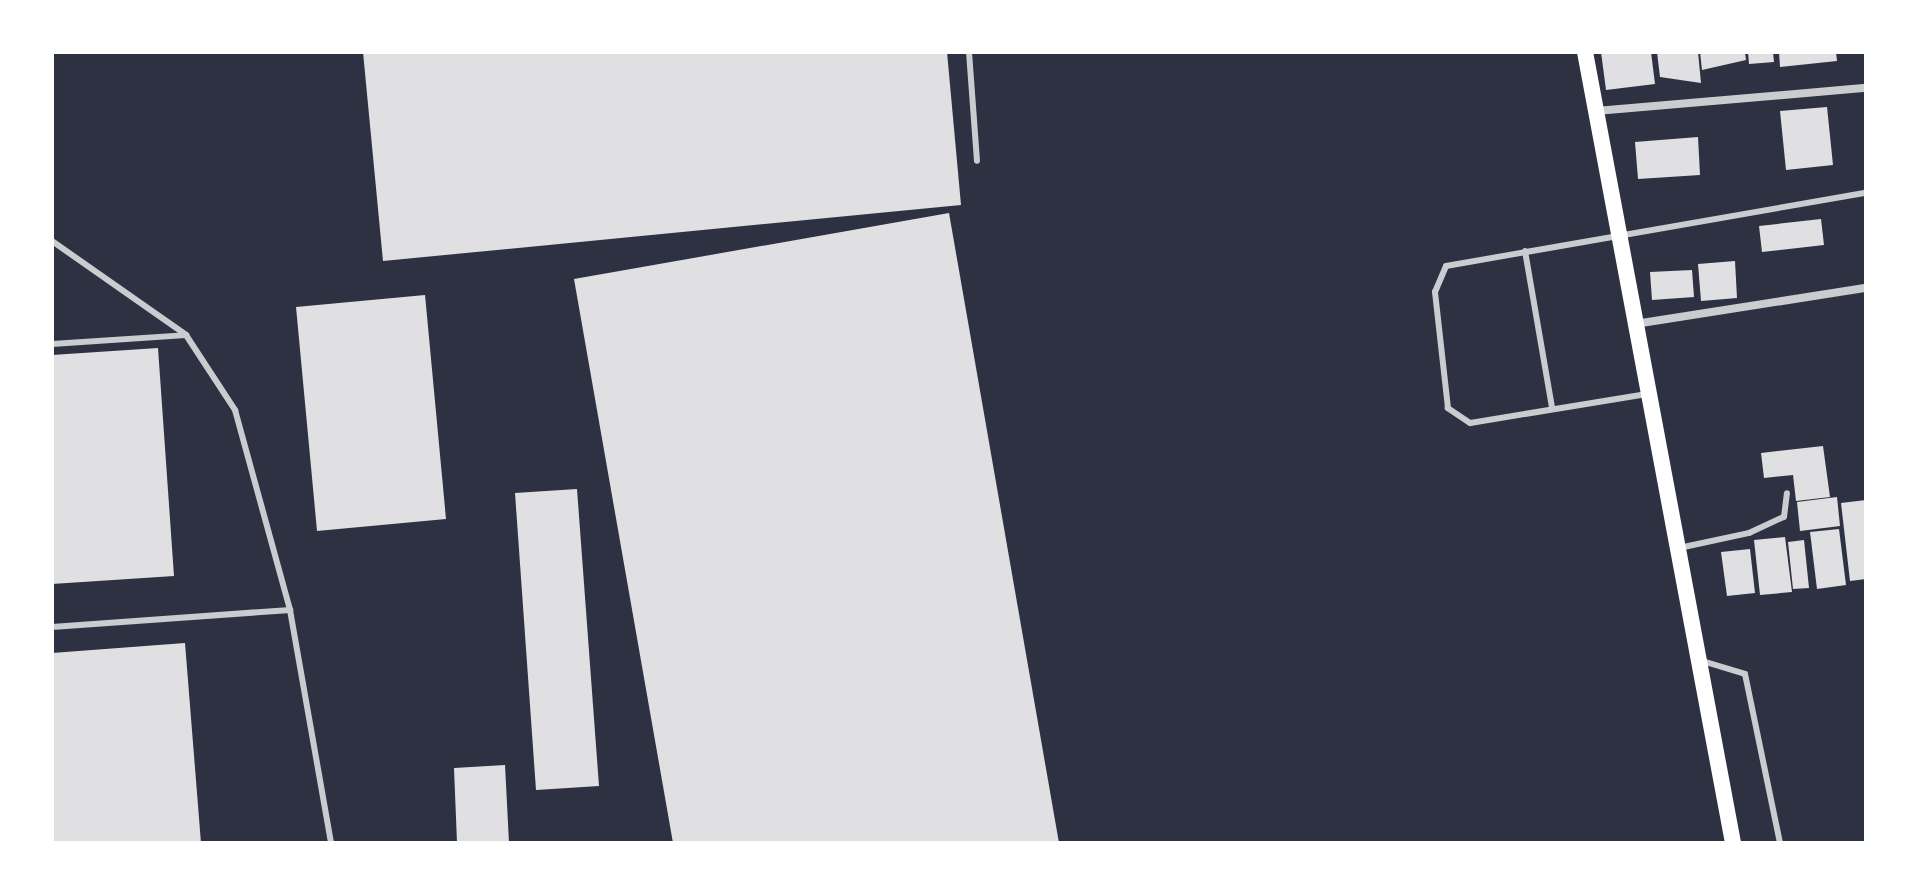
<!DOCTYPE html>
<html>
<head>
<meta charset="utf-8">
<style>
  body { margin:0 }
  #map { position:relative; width:1918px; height:895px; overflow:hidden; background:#2d3142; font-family:Mulish,sans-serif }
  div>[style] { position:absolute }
  .building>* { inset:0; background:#e0e0e3 }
  .service>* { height:6px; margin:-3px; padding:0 3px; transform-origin:3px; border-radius:3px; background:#caccd0 }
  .minor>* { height:8px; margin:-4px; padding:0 4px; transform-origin:4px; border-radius:4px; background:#caccd0 }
  .secondary>* { height:16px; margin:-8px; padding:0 8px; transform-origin:8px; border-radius:8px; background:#fff }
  span { translate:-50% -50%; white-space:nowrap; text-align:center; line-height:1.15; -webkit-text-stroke:7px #fff; paint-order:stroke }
  .frame { position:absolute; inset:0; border:54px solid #fff; pointer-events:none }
</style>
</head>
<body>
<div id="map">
  <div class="building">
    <div style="clip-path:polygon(363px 52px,947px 52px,961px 205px,383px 261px)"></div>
    <div style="clip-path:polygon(1601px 52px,1651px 52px,1655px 84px,1606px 90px)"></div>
    <div style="clip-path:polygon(1657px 52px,1698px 52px,1701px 83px,1660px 77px)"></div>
    <div style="clip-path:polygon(1700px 52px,1745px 52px,1746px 60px,1702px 70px)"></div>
    <div style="clip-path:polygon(1748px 52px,1773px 52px,1774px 62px,1749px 64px)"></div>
    <div style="clip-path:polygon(1779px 52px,1836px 52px,1837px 61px,1780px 67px)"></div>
    <div style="clip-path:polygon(1827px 107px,1833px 165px,1786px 170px,1780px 111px)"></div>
    <div style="clip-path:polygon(1698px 137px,1700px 175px,1638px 179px,1635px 142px)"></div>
    <div style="clip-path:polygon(949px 213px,1059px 843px,673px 843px,574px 279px)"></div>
    <div style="clip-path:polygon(1821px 219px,1824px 245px,1762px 252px,1759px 226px)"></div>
    <div style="clip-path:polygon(1735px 261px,1737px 298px,1701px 301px,1698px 264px)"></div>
    <div style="clip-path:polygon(1692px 270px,1694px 297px,1652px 300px,1650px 272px)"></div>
    <div style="clip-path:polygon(425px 295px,446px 519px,317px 531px,296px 307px)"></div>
    <div style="clip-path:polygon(158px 348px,174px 576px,52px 584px,52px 355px)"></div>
    <div style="clip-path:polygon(1823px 446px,1830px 497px,1796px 501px,1793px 475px,1764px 478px,1761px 453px)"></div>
    <div style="clip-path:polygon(577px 489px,599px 786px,536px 790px,515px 493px)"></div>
    <div style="clip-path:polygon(1837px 497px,1840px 526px,1800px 531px,1797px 502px)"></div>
    <div style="clip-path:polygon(1866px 500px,1866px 579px,1850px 581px,1841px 503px)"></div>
    <div style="clip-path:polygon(1839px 529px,1846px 585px,1817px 589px,1810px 532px)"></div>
    <div style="clip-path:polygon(1785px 537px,1792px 592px,1760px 595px,1754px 540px)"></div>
    <div style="clip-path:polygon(1804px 540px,1809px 588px,1793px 589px,1788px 542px)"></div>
    <div style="clip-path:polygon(1750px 549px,1755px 593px,1727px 596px,1721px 552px)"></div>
    <div style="clip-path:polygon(185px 643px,201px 843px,52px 843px,52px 653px)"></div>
    <div style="clip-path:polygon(505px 765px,509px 843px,457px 843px,454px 768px)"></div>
  </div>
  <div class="service">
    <div style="left:969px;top:52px;width:109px;rotate:85.8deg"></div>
    <div style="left:52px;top:241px;width:164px;rotate:35deg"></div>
    <div style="left:186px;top:335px;width:90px;rotate:56.8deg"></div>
    <div style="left:235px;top:410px;width:207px;rotate:74.6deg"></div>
    <div style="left:290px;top:610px;width:237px;rotate:80deg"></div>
    <div style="left:1525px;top:251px;width:159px;rotate:80.2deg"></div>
    <div style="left:52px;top:344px;width:134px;rotate:-3.8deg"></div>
    <div style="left:1647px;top:394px;width:179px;rotate:170.7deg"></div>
    <div style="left:1470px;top:423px;width:27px;rotate:-146deg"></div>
    <div style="left:1448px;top:408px;width:117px;rotate:-96.4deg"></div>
    <div style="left:1435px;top:292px;width:28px;rotate:-67deg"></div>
    <div style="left:1446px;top:266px;width:426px;rotate:-9.9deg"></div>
    <div style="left:1679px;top:548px;width:72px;rotate:-12.1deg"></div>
    <div style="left:1749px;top:533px;width:38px;rotate:-25deg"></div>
    <div style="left:1784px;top:517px;width:24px;rotate:-83deg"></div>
    <div style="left:52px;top:627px;width:239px;rotate:-4.1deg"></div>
    <div style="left:1699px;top:660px;width:48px;rotate:16.9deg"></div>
    <div style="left:1745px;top:674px;width:173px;rotate:78.3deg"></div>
  </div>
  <div class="minor">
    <div style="left:1596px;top:111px;width:271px;rotate:-4.9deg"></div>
    <div style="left:1635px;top:324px;width:234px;rotate:-8.9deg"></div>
  </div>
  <div class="secondary">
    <div style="left:1585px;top:52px;width:805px;rotate:79.4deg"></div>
  </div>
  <div class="frame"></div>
</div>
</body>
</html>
